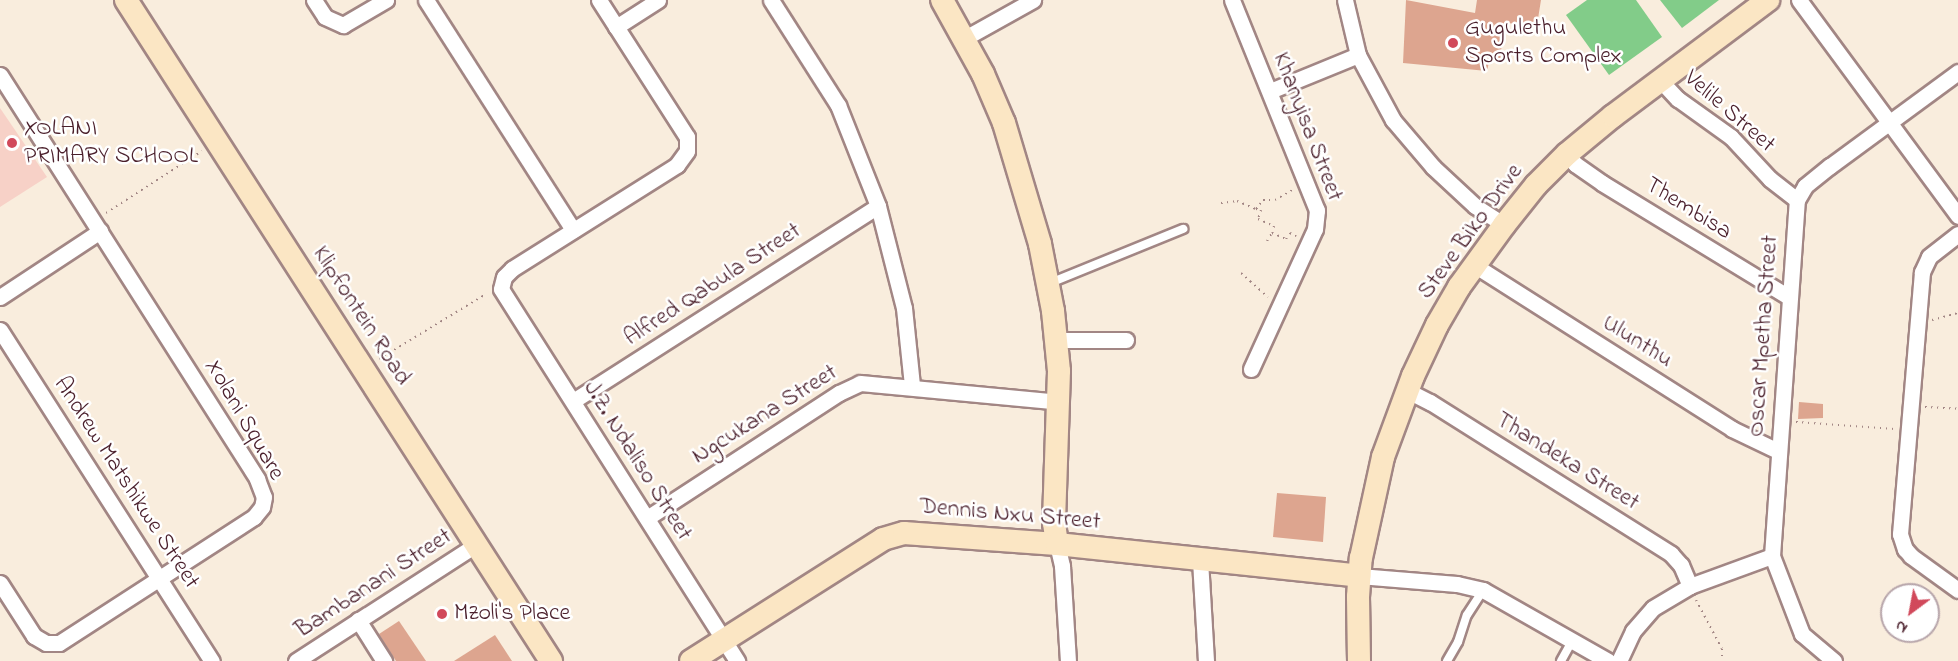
<!DOCTYPE html>
<html>
<head>
<meta charset="utf-8">
<style>
  body { margin:0 }
  #map { position:relative; width:1958px; height:661px; overflow:hidden; background:#f9eddd; font-family:"Indie Flower",sans-serif }
  div>[style] { position:absolute }
  .built>* { inset:0; background:#f7d1c7 }
  .green>* { inset:0; background:#82cc89 }
  .building>* { inset:0; background:#dda58f }
  .path>* { height:2px; margin-top:-1px; transform-origin:0; background:repeating-linear-gradient(90deg,#a28684 0 1.5px,transparent 0 6px) }
  .roads { filter:drop-shadow(2px 0 #a28684) drop-shadow(-2px 0 #a28684) drop-shadow(0 2px #a28684) drop-shadow(0 -2px #a28684) }
  .lane>* { height:8px; margin:-4px; padding:0 4px; transform-origin:4px; border-radius:4px; background:#fff }
  .street>* { height:15px; margin:-7.5px; padding:0 7.5px; transform-origin:7.5px; border-radius:7.5px; background:#fff }
  .secondary>* { height:22px; margin:-11px; padding:0 11px; transform-origin:11px; border-radius:11px; background:#fbe6c4 }
  .dots>* { width:16px; height:16px; translate:-50% -50%; box-sizing:border-box; border:3px solid #fff; border-radius:50% }
  span { translate:-50% -50%; white-space:nowrap; text-align:center; line-height:1.15; -webkit-text-stroke:5px #fff; paint-order:stroke }
  .poi-label { font-size:24px; color:#4a1f2b }
  .left { translate:0 -50%; text-align:left }
  .street-label { font-size:24px; color:#4a1f2b }
  .north { position:absolute; left:1880px; top:583px; width:60px; height:60px; box-sizing:border-box; background:#fff; border:2px solid #b7a5aa; border-radius:50%; rotate:212deg; font-size:16px; font-weight:700; line-height:24px; text-align:center; color:#4a1f2b }
  .north::after { content:''; display:block; margin:auto; width:21px; height:27px; background:#d1495b; clip-path:polygon(50% 0,100% 100%,50% 72%,0 100%) }
</style>
</head>
<body>
<div id="map">
  <div class="built">
    <div style="clip-path:polygon(0 108px,47px 177px,0 207px)"></div>
  </div>
  <div class="green">
    <div style="clip-path:polygon(1587px 0,1636px 0,1662px 37px,1609px 75px,1566px 15px)"></div>
    <div style="clip-path:polygon(1660px 0,1719px 0,1682px 28px)"></div>
  </div>
  <div class="building">
    <div style="clip-path:polygon(1406px 0,1475px 13px,1477px 0,1541px 0,1537px 25px,1504px 23px,1500px 61px,1489px 62px,1487px 71px,1403px 63px)"></div>
    <div style="clip-path:polygon(1799px 402px,1823px 404px,1823px 418px,1798px 419px)"></div>
    <div style="clip-path:polygon(1277px 493px,1326px 497px,1323px 542px,1273px 537px)"></div>
    <div style="clip-path:polygon(399px 621px,426px 661px,396px 661px,383px 641px,379px 634px)"></div>
    <div style="clip-path:polygon(495px 635px,512px 661px,454px 661px)"></div>
  </div>
  <div class="path">
    <div style="left:1221px;top:203px;width:16px;rotate:-7deg"></div>
    <div style="left:1237px;top:201px;width:21px;rotate:23deg"></div>
    <div style="left:1256px;top:209px;width:11px;rotate:-52deg"></div>
    <div style="left:1263px;top:200px;width:12px"></div>
    <div style="left:1275px;top:200px;width:22px;rotate:-30deg"></div>
    <div style="left:1256px;top:209px;width:5px;rotate:11deg"></div>
    <div style="left:1261px;top:210px;width:9px;rotate:108deg"></div>
    <div style="left:1258px;top:219px;width:17px;rotate:24deg"></div>
    <div style="left:1274px;top:226px;width:7px;rotate:106deg"></div>
    <div style="left:106px;top:213px;width:114px;rotate:-32.9deg"></div>
    <div style="left:1267px;top:241px;width:9px;rotate:-58deg"></div>
    <div style="left:1272px;top:233px;width:15px;rotate:23deg"></div>
    <div style="left:1286px;top:239px;width:7px;rotate:-56deg"></div>
    <div style="left:1290px;top:233px;width:7px;rotate:27deg"></div>
    <div style="left:1241px;top:273px;width:36px;rotate:42deg"></div>
    <div style="left:1932px;top:320px;width:27px;rotate:-15deg"></div>
    <div style="left:379px;top:359px;width:125px;rotate:-31.3deg"></div>
    <div style="left:1925px;top:407px;width:33px;rotate:3deg"></div>
    <div style="left:1796px;top:422px;width:99px;rotate:4deg"></div>
    <div style="left:1696px;top:600px;width:55px;rotate:62deg"></div>
    <div style="left:1722px;top:649px;width:12px;rotate:90deg"></div>
  </div>
  <div class="roads">
    <div class="lane">
      <div style="left:1050px;top:283px;width:144px;rotate:-22.1deg"></div>
      <div style="left:1447px;top:661px;width:22px;rotate:-60deg"></div>
      <div style="left:1458px;top:642px;width:28px;rotate:-72deg"></div>
      <div style="left:1467px;top:615px;width:30px;rotate:-57deg"></div>
      <div style="left:1561px;top:661px;width:23px;rotate:-61deg"></div>
    </div>
    <div class="street">
      <div style="left:314px;top:0;width:20px;rotate:57deg"></div>
      <div style="left:325px;top:17px;width:20px;rotate:24deg"></div>
      <div style="left:343px;top:25px;width:50px;rotate:-30.2deg"></div>
      <div style="left:426px;top:0;width:273px;rotate:57.4deg"></div>
      <div style="left:599px;top:0;width:163px;rotate:57.3deg"></div>
      <div style="left:687px;top:137px;width:14px;rotate:90deg"></div>
      <div style="left:687px;top:151px;width:17px;rotate:126deg"></div>
      <div style="left:677px;top:165px;width:195px;rotate:147.8deg"></div>
      <div style="left:512px;top:269px;width:11px;rotate:135deg"></div>
      <div style="left:504px;top:277px;width:12px;rotate:104deg"></div>
      <div style="left:501px;top:289px;width:441px;rotate:57.6deg"></div>
      <div style="left:771px;top:0;width:125px;rotate:57.5deg"></div>
      <div style="left:838px;top:105px;width:109px;rotate:68.4deg"></div>
      <div style="left:878px;top:206px;width:105px;rotate:75.7deg"></div>
      <div style="left:904px;top:308px;width:78px;rotate:84.1deg"></div>
      <div style="left:1232px;top:0;width:227px;rotate:68deg"></div>
      <div style="left:1317px;top:210px;width:19px;rotate:96deg"></div>
      <div style="left:1315px;top:229px;width:154px;rotate:114.6deg"></div>
      <div style="left:1345px;top:0;width:57px;rotate:76.7deg"></div>
      <div style="left:1358px;top:55px;width:74px;rotate:61.7deg"></div>
      <div style="left:1393px;top:120px;width:62px;rotate:49.6deg"></div>
      <div style="left:1433px;top:167px;width:57px;rotate:42.9deg"></div>
      <div style="left:1475px;top:206px;width:35px;rotate:33deg"></div>
      <div style="left:1799px;top:0;width:268px;rotate:53.6deg"></div>
      <div style="left:616px;top:27px;width:50px;rotate:-32.7deg"></div>
      <div style="left:965px;top:38px;width:78px;rotate:-29.2deg"></div>
      <div style="left:0;top:75px;width:479px;rotate:57.5deg"></div>
      <div style="left:257px;top:479px;width:19px;rotate:69deg"></div>
      <div style="left:264px;top:497px;width:10px;rotate:101deg"></div>
      <div style="left:262px;top:507px;width:13px;rotate:129deg"></div>
      <div style="left:254px;top:517px;width:232px;rotate:147.1deg"></div>
      <div style="left:59px;top:643px;width:13px;rotate:180deg"></div>
      <div style="left:46px;top:643px;width:14px;rotate:-150deg"></div>
      <div style="left:34px;top:636px;width:63px;rotate:-122.7deg"></div>
      <div style="left:1660px;top:80px;width:26px;rotate:47deg"></div>
      <div style="left:1678px;top:99px;width:65px;rotate:35.6deg"></div>
      <div style="left:1731px;top:137px;width:57px;rotate:47.1deg"></div>
      <div style="left:1770px;top:179px;width:34px;rotate:38deg"></div>
      <div style="left:1270px;top:91px;width:95px;rotate:-22.2deg"></div>
      <div style="left:1567px;top:154px;width:13px;rotate:51deg"></div>
      <div style="left:1575px;top:164px;width:33px;rotate:35deg"></div>
      <div style="left:1602px;top:183px;width:219px;rotate:31.4deg"></div>
      <div style="left:1958px;top:234px;width:37px;rotate:142deg"></div>
      <div style="left:1929px;top:257px;width:17px;rotate:115deg"></div>
      <div style="left:1922px;top:272px;width:263px;rotate:94.8deg"></div>
      <div style="left:1900px;top:534px;width:16px;rotate:72deg"></div>
      <div style="left:1905px;top:549px;width:9px;rotate:49deg"></div>
      <div style="left:1911px;top:556px;width:58px;rotate:35.9deg"></div>
      <div style="left:1474px;top:265px;width:306px;rotate:32.4deg"></div>
      <div style="left:1732px;top:429px;width:51px;rotate:25.6deg"></div>
      <div style="left:0;top:297px;width:120px;rotate:-33.4deg"></div>
      <div style="left:0;top:330px;width:393px;rotate:57.4deg"></div>
      <div style="left:1056px;top:340px;width:70px"></div>
      <div style="left:1406px;top:390px;width:27px;rotate:27deg"></div>
      <div style="left:1430px;top:402px;width:285px;rotate:32.2deg"></div>
      <div style="left:1671px;top:554px;width:15px;rotate:48deg"></div>
      <div style="left:1681px;top:565px;width:23px;rotate:67deg"></div>
      <div style="left:573px;top:401px;width:362px;rotate:-32.6deg"></div>
      <div style="left:647px;top:518px;width:229px;rotate:-33.1deg"></div>
      <div style="left:839px;top:393px;width:23px;rotate:-25deg"></div>
      <div style="left:860px;top:383px;width:201px;rotate:5.4deg"></div>
      <div style="left:1057px;top:544px;width:23px;rotate:77deg"></div>
      <div style="left:1062px;top:566px;width:95px;rotate:86.4deg"></div>
      <div style="left:1200px;top:560px;width:101px;rotate:86.6deg"></div>
      <div style="left:1359px;top:576px;width:98px;rotate:4.7deg"></div>
      <div style="left:1457px;top:584px;width:27px;rotate:13deg"></div>
      <div style="left:1483px;top:590px;width:144px;rotate:29.6deg"></div>
      <div style="left:358px;top:620px;width:49px;rotate:57.6deg"></div>
      <div style="left:296px;top:661px;width:216px;rotate:-32.9deg"></div>
      <div style="left:1619px;top:661px;width:33px;rotate:-65deg"></div>
      <div style="left:1633px;top:631px;width:30px;rotate:-49deg"></div>
      <div style="left:1653px;top:608px;width:43px;rotate:-30.7deg"></div>
      <div style="left:1690px;top:586px;width:87px;rotate:-20.1deg"></div>
      <div style="left:1834px;top:661px;width:42px;rotate:-139.8deg"></div>
      <div style="left:1802px;top:634px;width:84px;rotate:-111deg"></div>
      <div style="left:1772px;top:556px;width:357px;rotate:-86deg"></div>
      <div style="left:1797px;top:200px;width:16px;rotate:-60deg"></div>
      <div style="left:1805px;top:186px;width:32px;rotate:-39deg"></div>
      <div style="left:1830px;top:166px;width:159px;rotate:-36.3deg"></div>
    </div>
    <div class="secondary">
      <div style="left:126px;top:0;width:786px;rotate:57.26deg"></div>
      <div style="left:942px;top:0;width:85px;rotate:61deg"></div>
      <div style="left:983px;top:74px;width:53px;rotate:66.8deg"></div>
      <div style="left:1004px;top:123px;width:126px;rotate:73.4deg"></div>
      <div style="left:1040px;top:244px;width:68px;rotate:79deg"></div>
      <div style="left:1053px;top:311px;width:60px;rotate:84.3deg"></div>
      <div style="left:1059px;top:371px;width:152px;rotate:91.9deg"></div>
      <div style="left:1054px;top:523px;width:21px;rotate:82deg"></div>
      <div style="left:691px;top:661px;width:227px;rotate:-32.4deg"></div>
      <div style="left:883px;top:539px;width:22px;rotate:-16deg"></div>
      <div style="left:904px;top:533px;width:153px;rotate:4.1deg"></div>
      <div style="left:1057px;top:544px;width:304px;rotate:6deg"></div>
      <div style="left:1359px;top:661px;width:64px;rotate:-90.9deg"></div>
      <div style="left:1358px;top:597px;width:39px;rotate:-86deg"></div>
      <div style="left:1361px;top:558px;width:103px;rotate:-77.7deg"></div>
      <div style="left:1383px;top:457px;width:86px;rotate:-69.7deg"></div>
      <div style="left:1413px;top:376px;width:56px;rotate:-64.8deg"></div>
      <div style="left:1437px;top:325px;width:44px;rotate:-59.9deg"></div>
      <div style="left:1459px;top:287px;width:77px;rotate:-54deg"></div>
      <div style="left:1504px;top:225px;width:51px;rotate:-51.3deg"></div>
      <div style="left:1536px;top:185px;width:44px;rotate:-45deg"></div>
      <div style="left:1567px;top:154px;width:60px;rotate:-39.6deg"></div>
      <div style="left:1613px;top:116px;width:194px;rotate:-36.8deg"></div>
    </div>
  </div>
  <div class="dots">
    <div style="left:1453px;top:43px;background:#d1495b"></div>
    <div style="left:12px;top:143px;background:#d1495b"></div>
    <div style="left:442px;top:614px;background:#d1495b"></div>
  </div>
  <div class="poi-label">
    <span class="left" style="left:1465px;top:43px">Gugulethu<br>Sports Complex</span>
    <span class="left" style="left:24px;top:143px">XOLANI<br>PRIMARY SCHOOL</span>
    <span class="left" style="left:454px;top:614px">Mzoli's Place</span>
  </div>
  <div class="street-label">
    <span style="left:1729px;top:112px;rotate:41deg">Velile Street</span>
    <span style="left:1307px;top:127px;rotate:69deg">Khanyisa Street</span>
    <span style="left:1688px;top:209px;rotate:32deg">Thembisa</span>
    <span style="left:1471px;top:232px;rotate:-54deg">Steve Biko Drive</span>
    <span style="left:713px;top:285px;rotate:-33deg">Alfred Qabula Street</span>
    <span style="left:361px;top:316px;rotate:57deg">Klipfontein Road</span>
    <span style="left:1764px;top:336px;rotate:-86deg">Oscar Mpetha Street</span>
    <span style="left:1637px;top:342px;rotate:32deg">Ulunthu</span>
    <span style="left:765px;top:415px;rotate:-32deg">Ngcukana Street</span>
    <span style="left:244px;top:420px;rotate:60deg">Xolani Square</span>
    <span style="left:637px;top:461px;rotate:58deg">J.Z. Ndaliso Street</span>
    <span style="left:1567px;top:462px;rotate:32deg">Thandeka Street</span>
    <span style="left:126px;top:483px;rotate:57deg">Andrew Matshikwe Street</span>
    <span style="left:1010px;top:515px;rotate:5deg">Dennis Nxu Street</span>
    <span style="left:374px;top:584px;rotate:-33deg">Bambanani Street</span>
  </div>
  <div class="north">N</div>
</div>
</body>
</html>
